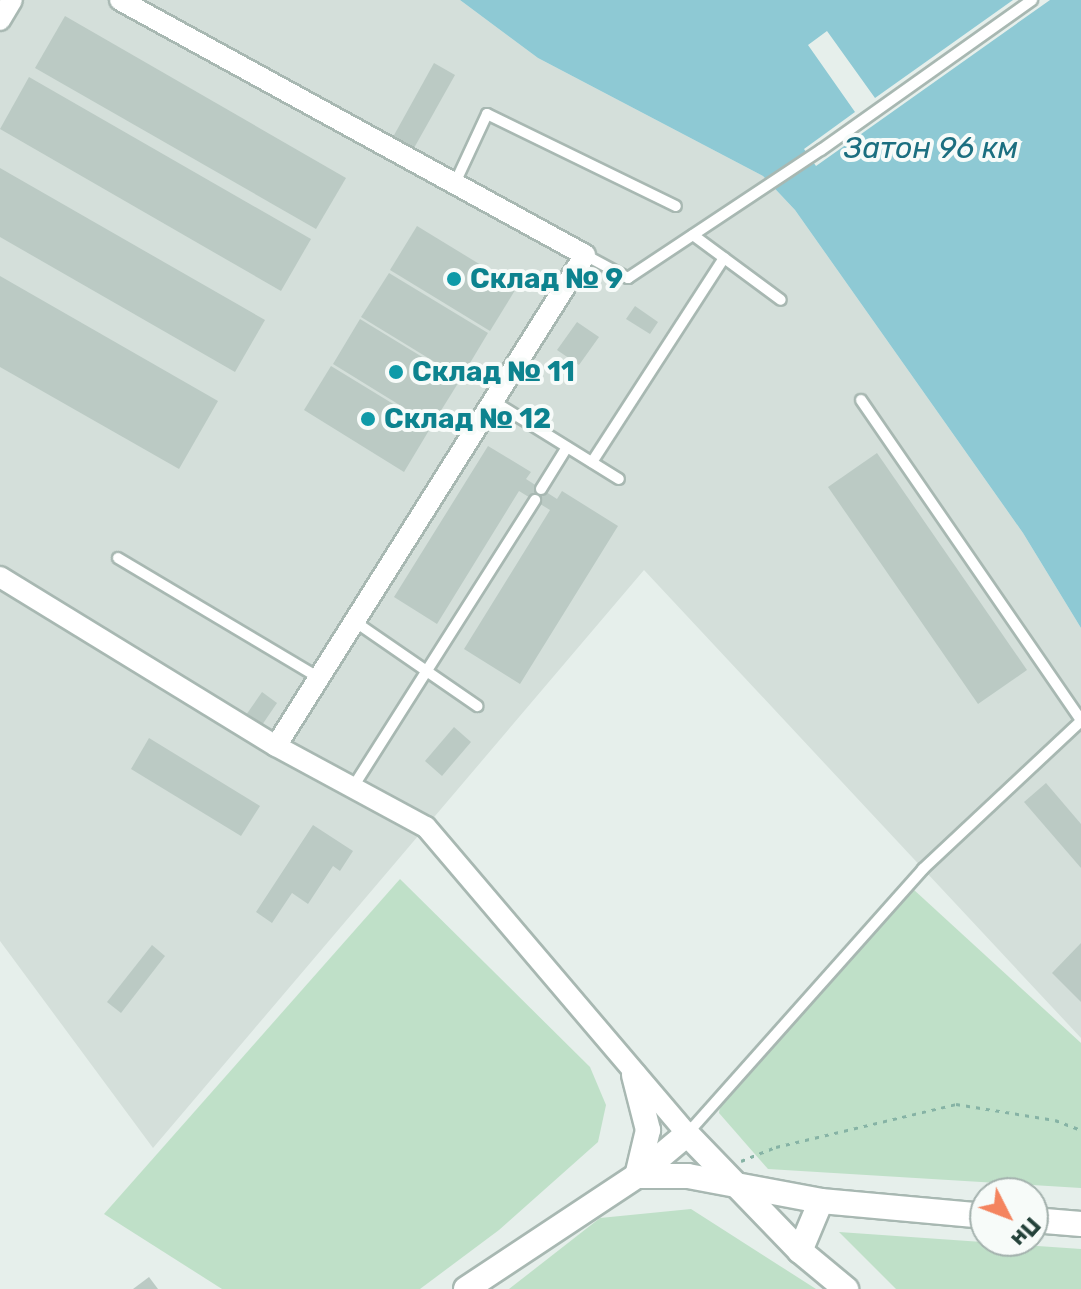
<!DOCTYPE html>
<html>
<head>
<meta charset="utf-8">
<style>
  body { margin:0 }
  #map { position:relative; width:1081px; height:1289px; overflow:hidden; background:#e6efeb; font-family:Rubik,sans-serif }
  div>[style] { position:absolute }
  .built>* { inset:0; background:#d4dfda }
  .green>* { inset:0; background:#bfe0c8 }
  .water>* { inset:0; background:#8ec9d4 }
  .pier>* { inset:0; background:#e6efeb }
  .building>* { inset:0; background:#bbcac4 }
  .path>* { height:3px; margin-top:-1.5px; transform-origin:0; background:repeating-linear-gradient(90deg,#86b3a5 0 4px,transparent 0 10px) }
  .roads { filter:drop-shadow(2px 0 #a8b8b2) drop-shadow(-2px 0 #a8b8b2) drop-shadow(0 2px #a8b8b2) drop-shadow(0 -2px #a8b8b2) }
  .service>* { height:10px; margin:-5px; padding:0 5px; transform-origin:5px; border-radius:5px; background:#fff }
  .minor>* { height:20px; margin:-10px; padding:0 10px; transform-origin:10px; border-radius:10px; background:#fff }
  .tertiary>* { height:24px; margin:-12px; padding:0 12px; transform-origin:12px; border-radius:12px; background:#fff }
  .dots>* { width:22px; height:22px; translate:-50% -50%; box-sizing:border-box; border:4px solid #f7fbf9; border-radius:50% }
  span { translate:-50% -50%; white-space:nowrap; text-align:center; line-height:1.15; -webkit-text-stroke:8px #f7fbf9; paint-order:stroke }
  .culture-label { font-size:28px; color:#0d838f; font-weight:700 }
  .left { translate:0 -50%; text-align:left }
  .water-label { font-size:30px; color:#1c6f80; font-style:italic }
  .north { position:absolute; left:969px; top:1177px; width:80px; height:80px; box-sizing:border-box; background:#f7fbf9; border:2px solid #a3b1ad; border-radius:50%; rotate:132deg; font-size:22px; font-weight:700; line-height:32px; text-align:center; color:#24423a }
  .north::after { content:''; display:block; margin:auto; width:28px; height:36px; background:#f4845f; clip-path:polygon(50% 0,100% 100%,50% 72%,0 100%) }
</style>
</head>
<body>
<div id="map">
  <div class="built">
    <div style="clip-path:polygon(0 0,460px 0,538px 58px,763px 176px,795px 210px,1023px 533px,1081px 628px,1081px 1038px,644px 570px,153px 1148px,0 941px)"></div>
  </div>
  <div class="green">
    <div style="clip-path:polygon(400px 879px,590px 1067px,606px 1105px,598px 1142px,499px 1230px,420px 1289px,222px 1289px,104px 1214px)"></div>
    <div style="clip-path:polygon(913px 889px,1081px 1043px,1081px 1188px,768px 1169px,719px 1113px,722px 1093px)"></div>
    <div style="clip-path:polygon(691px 1209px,816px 1289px,509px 1289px,600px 1218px)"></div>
    <div style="clip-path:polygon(839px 1232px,1081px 1249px,1081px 1289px,896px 1289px)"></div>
  </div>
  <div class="water">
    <div style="clip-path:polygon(460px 0,1081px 0,1081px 628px,1023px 533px,795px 210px,763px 176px,538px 58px)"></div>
  </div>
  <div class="pier">
    <div style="clip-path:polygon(1013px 0,1050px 0,816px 166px,804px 149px,855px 112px,808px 45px,827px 31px,875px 98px)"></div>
  </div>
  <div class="building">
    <div style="clip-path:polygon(65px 16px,346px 178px,316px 229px,35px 68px)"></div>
    <div style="clip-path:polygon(434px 63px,455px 75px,414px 148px,393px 137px)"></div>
    <div style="clip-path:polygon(29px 77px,311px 239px,281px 291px,0 129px)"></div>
    <div style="clip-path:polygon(0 168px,265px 320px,235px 372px,0 237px)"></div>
    <div style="clip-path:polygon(417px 226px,517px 287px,490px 331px,390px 270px)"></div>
    <div style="clip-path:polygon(389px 273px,488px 333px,461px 378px,361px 317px)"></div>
    <div style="clip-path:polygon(0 276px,218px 401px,179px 469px,0 367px)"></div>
    <div style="clip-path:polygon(635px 306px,658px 322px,650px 334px,626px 319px)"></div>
    <div style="clip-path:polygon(360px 319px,460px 380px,432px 425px,333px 364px)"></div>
    <div style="clip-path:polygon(577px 322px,599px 337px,579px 365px,557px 350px)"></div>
    <div style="clip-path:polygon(331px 366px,431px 427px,404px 472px,304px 410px)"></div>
    <div style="clip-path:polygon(488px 446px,531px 472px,526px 479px,557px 499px,562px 491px,618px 526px,520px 684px,464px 649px,550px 510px,519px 491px,437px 624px,394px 597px)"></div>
    <div style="clip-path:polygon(877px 453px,1027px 670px,978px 704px,828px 487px)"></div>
    <div style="clip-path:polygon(262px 692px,277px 703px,262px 725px,246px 715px)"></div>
    <div style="clip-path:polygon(454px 727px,471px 742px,442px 776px,425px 761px)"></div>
    <div style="clip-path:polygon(149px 738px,260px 806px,241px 836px,131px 769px)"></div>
    <div style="clip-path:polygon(1046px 783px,1081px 824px,1081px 868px,1024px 802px)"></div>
    <div style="clip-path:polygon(313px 825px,353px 851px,340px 871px,333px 866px,308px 904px,292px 893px,272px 923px,256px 912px)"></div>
    <div style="clip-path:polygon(1081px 943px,1081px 1002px,1052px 973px)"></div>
    <div style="clip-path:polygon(152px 945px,165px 956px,121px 1013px,107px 1002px)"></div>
    <div style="clip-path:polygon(149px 1277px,158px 1289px,133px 1289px)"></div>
  </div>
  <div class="path">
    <div style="left:741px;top:1161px;width:38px;rotate:-22deg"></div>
    <div style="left:776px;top:1147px;width:185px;rotate:-13.4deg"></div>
    <div style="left:956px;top:1104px;width:100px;rotate:9.2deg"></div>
    <div style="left:1055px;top:1120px;width:28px;rotate:21deg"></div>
  </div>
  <div class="roads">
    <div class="service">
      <div style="left:455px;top:183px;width:76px;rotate:-65.1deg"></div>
      <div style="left:487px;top:114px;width:210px;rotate:26deg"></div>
      <div style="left:693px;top:235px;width:109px;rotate:36.5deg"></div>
      <div style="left:585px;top:255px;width:49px;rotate:28.1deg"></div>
      <div style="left:628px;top:278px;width:232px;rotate:-33.6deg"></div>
      <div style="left:821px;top:150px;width:259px;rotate:-35.4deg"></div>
      <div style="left:861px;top:400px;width:388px;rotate:55.5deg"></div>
      <div style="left:493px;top:401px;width:148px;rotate:31.8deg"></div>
      <div style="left:592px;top:462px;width:243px;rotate:-57.1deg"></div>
      <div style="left:541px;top:489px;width:49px;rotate:-58.2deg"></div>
      <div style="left:118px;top:558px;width:234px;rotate:30.8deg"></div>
      <div style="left:354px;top:621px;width:150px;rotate:34.6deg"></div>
      <div style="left:353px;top:787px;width:340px;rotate:-57.6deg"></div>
      <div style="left:687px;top:1134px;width:355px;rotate:-48.3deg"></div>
      <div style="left:923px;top:869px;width:216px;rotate:-43.1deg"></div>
    </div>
    <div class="minor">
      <div style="left:120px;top:0;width:530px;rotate:28.74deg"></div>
      <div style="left:585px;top:255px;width:580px;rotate:122.18deg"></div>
      <div style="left:0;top:20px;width:23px;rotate:-59deg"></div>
      <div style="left:0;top:577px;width:324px;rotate:31.5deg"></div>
      <div style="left:276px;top:746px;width:170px;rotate:28.4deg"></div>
      <div style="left:426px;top:827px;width:403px;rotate:49.6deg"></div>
    </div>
    <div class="tertiary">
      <div style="left:634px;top:1075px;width:57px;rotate:75.7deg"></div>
      <div style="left:648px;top:1130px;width:47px;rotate:103.4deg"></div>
      <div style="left:637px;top:1176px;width:51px"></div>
      <div style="left:688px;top:1176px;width:135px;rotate:10.6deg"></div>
      <div style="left:821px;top:1201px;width:165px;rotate:5.2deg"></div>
      <div style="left:1033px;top:1220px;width:48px;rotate:4.8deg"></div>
      <div style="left:800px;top:1251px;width:54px;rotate:-67.2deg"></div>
      <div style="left:466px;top:1289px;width:205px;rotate:-33.5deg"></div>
      <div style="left:637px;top:1176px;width:65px;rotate:-40deg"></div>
      <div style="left:687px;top:1134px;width:163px;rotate:46deg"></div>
      <div style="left:800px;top:1251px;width:60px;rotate:39.6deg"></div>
    </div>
  </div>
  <div class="dots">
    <div style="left:454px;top:279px;background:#0f9aa8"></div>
    <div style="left:396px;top:372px;background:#0f9aa8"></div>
    <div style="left:368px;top:419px;background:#0f9aa8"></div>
  </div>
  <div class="culture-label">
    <span class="left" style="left:470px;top:279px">Склад № 9</span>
    <span class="left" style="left:412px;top:372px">Склад № 11</span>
    <span class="left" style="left:384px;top:419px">Склад № 12</span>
  </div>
  <div class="water-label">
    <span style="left:931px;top:148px">Затон 96 км</span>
  </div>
  <div class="north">Пн</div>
</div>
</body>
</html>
